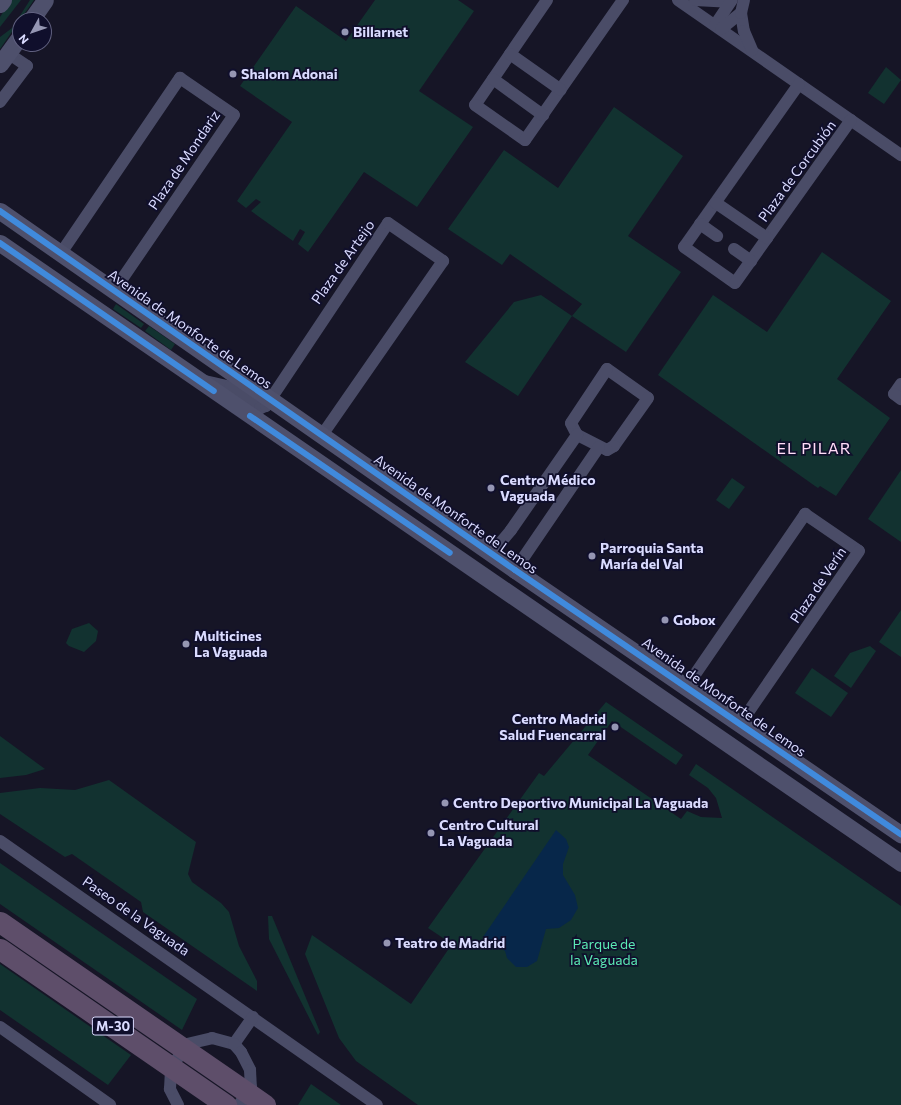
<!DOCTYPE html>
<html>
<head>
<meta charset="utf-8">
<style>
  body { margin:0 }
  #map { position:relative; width:901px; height:1105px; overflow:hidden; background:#161526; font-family:Commissioner,sans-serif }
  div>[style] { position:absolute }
  .green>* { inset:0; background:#123230 }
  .water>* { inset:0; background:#07274a }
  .street>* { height:12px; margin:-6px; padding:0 6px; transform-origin:6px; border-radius:6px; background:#4a4c67 }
  .secondary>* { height:17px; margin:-8.5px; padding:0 8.5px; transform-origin:8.5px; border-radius:8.5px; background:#4e506c }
  .highway>* { height:21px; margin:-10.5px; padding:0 10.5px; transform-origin:10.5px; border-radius:10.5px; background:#5e4e6a }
  .cycleway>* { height:6px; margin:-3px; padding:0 3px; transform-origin:3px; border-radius:3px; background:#408adc }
  .dots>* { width:11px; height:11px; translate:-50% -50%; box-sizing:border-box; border:2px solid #100f2c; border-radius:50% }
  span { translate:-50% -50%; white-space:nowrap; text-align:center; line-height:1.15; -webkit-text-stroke:3.5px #100f2c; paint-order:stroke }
  .shield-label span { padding:1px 3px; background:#100f2c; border:1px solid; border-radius:3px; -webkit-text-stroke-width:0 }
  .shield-label { font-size:13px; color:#dadbff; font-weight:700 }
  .poi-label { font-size:14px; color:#dadbff; font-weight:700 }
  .left { translate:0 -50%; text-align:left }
  .right { translate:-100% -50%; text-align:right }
  .street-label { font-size:14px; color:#dadbff }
  .park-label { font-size:14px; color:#5beab4 }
  .quarter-label { font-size:16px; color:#ffdcf7; letter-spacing:1px }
  .north { position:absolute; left:12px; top:12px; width:40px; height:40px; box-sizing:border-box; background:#100f2c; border:1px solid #616180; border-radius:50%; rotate:230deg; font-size:11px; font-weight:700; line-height:16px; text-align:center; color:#dadbff }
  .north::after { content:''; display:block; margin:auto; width:14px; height:18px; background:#9596b3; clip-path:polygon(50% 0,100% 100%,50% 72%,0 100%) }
</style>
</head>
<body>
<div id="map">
  <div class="green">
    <div style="clip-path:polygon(11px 0,21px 0,0 27px,0 17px)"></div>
    <div style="clip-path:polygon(30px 0,34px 0,0 49px,0 37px,12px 28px)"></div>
    <div style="clip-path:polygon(375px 0,458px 0,474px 11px,419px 91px,473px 127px,417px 207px,364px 172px,308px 252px,298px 244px,305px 232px,300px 229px,293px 241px,251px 211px,261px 202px,256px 199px,246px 208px,237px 201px,292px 122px,240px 86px,296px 6px,346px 41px)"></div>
    <div style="clip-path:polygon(886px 67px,901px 80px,884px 104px,868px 93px)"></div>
    <div style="clip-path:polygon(614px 107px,683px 156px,628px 236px,681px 272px,626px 352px,572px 316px,518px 396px,465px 362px,514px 302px,541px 295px,572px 316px,582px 304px,510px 254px,502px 265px,448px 229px,504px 150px,558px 188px)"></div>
    <div style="clip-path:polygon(822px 252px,891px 301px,837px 379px,890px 418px,836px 496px,820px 486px,818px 488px,815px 486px,658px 375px,713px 295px,767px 332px)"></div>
    <div style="clip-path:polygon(116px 304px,144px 324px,141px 328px,113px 309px)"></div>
    <div style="clip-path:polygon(149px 326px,175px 344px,171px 350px,145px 331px)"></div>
    <div style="clip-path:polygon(901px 470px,901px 542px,868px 519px)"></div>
    <div style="clip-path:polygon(732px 478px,745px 487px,729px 509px,716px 500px)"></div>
    <div style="clip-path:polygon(901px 610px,901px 657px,879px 642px)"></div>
    <div style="clip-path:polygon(89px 623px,98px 631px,96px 641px,84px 652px,69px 646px,66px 643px,72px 629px)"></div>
    <div style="clip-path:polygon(870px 646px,876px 651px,851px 688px,834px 676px,850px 653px)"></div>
    <div style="clip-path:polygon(812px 668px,848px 693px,831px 717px,795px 693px)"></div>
    <div style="clip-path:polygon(606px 702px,683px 755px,676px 765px,612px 721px,588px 755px,681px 819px,687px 811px,701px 817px,722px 818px,716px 798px,708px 788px,689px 775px,696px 764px,901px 906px,901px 1105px,418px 1105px,356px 1061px,339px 1038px,305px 954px,312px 935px,411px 1004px,452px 944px,428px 928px,539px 773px,544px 776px)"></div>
    <div style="clip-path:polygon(0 736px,45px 769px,26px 775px,0 778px)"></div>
    <div style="clip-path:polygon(109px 780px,196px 842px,188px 874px,192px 882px,221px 903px,229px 912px,239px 946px,257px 981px,257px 991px,143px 912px,141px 902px,72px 854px,65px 857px,0 814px,0 793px,40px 788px,75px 790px)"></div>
    <div style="clip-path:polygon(0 863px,197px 999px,182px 1030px,0 904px)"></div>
    <div style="clip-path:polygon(268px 916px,272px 916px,320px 1032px,318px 1035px,269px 939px)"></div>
    <div style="clip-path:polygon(0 964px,131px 1055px,108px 1085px,0 1010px)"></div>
    <div style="clip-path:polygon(311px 1084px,341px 1105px,298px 1105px)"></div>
  </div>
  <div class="water">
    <div style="clip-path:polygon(556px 830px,566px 839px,569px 847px,563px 864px,563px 875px,575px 895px,578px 908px,571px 920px,559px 928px,546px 929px,537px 961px,527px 967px,516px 967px,507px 958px,505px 951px,483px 937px)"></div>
  </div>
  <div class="street">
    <div style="left:547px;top:0;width:127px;rotate:124.4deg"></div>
    <div style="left:475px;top:105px;width:61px;rotate:35deg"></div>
    <div style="left:525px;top:140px;width:171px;rotate:-55deg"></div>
    <div style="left:678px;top:0;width:272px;rotate:34.8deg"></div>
    <div style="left:695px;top:0;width:33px;rotate:3deg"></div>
    <div style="left:741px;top:13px;width:18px;rotate:81deg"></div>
    <div style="left:744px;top:31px;width:21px;rotate:67deg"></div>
    <div style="left:715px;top:25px;width:30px;rotate:-56deg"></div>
    <div style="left:721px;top:29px;width:26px;rotate:-39deg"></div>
    <div style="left:741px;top:13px;width:13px;rotate:-77deg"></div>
    <div style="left:510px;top:54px;width:62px;rotate:35.2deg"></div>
    <div style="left:493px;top:79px;width:62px;rotate:35.8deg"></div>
    <div style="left:799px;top:84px;width:199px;rotate:125.2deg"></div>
    <div style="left:684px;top:247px;width:62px;rotate:35.2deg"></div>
    <div style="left:735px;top:283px;width:200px;rotate:-54.6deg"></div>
    <div style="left:0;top:102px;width:45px;rotate:-53.1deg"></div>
    <div style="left:27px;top:66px;width:23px;rotate:-146deg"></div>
    <div style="left:716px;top:203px;width:62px;rotate:34.5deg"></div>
    <div style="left:700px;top:224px;width:21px;rotate:35deg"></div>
    <div style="left:734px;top:249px;width:21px;rotate:35deg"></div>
    <div style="left:61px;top:253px;width:212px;rotate:-55.8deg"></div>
    <div style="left:180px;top:78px;width:65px;rotate:34.4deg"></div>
    <div style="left:234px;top:115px;width:213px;rotate:124.3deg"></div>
    <div style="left:607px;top:369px;width:50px;rotate:35.3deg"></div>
    <div style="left:648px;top:398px;width:59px;rotate:125.3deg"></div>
    <div style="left:614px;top:446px;width:8px;rotate:150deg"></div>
    <div style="left:607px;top:450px;width:34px;rotate:-153deg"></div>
    <div style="left:577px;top:435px;width:13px;rotate:-117deg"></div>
    <div style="left:571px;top:423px;width:65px;rotate:-56.3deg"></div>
    <div style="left:205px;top:381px;width:26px;rotate:13deg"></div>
    <div style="left:230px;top:387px;width:37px;rotate:35deg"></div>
    <div style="left:260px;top:408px;width:6px;rotate:-18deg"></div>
    <div style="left:266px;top:406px;width:220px;rotate:-56.3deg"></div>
    <div style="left:388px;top:223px;width:67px;rotate:34.6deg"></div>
    <div style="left:443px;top:261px;width:212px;rotate:124.8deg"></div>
    <div style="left:901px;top:384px;width:12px;rotate:125deg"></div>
    <div style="left:894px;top:394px;width:9px;rotate:36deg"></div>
    <div style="left:491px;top:554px;width:31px;rotate:-50deg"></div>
    <div style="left:511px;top:530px;width:116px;rotate:-55.2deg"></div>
    <div style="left:515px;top:570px;width:149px;rotate:-55.7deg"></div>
    <div style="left:687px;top:686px;width:209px;rotate:-55.5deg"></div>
    <div style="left:805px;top:514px;width:65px;rotate:34.4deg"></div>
    <div style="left:859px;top:551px;width:209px;rotate:124.5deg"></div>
    <div style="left:0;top:841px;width:460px;rotate:35deg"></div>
    <div style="left:0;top:1027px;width:135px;rotate:35.3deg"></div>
    <div style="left:234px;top:1044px;width:33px;rotate:-55deg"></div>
    <div style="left:178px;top:1105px;width:18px;rotate:-117deg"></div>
    <div style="left:170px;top:1089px;width:21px;rotate:-87deg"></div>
    <div style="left:171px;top:1068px;width:29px;rotate:-56deg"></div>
    <div style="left:187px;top:1044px;width:26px;rotate:-13deg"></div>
    <div style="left:212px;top:1038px;width:23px;rotate:15deg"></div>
    <div style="left:234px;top:1044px;width:11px;rotate:49deg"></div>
    <div style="left:241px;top:1052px;width:20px;rotate:63deg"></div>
    <div style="left:250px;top:1070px;width:17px;rotate:87deg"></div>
    <div style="left:251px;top:1087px;width:22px;rotate:124deg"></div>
  </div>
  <div class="secondary">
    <div style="left:0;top:4px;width:5px;rotate:-53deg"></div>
    <div style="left:31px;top:20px;width:24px;rotate:-55deg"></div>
    <div style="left:0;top:64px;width:34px;rotate:-54deg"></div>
    <div style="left:0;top:211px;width:628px;rotate:34.88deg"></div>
    <div style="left:515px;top:570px;width:468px;rotate:34.4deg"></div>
    <div style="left:0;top:243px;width:1094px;rotate:34.53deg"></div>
  </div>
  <div class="highway">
    <div style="left:0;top:922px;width:322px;rotate:34.6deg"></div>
    <div style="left:0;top:949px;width:275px;rotate:34.6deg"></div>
  </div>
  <div class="cycleway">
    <div style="left:0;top:211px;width:628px;rotate:34.88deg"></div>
    <div style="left:515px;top:570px;width:468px;rotate:34.4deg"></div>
    <div style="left:0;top:243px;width:260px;rotate:34.7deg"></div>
    <div style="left:250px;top:416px;width:242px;rotate:34.4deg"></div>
  </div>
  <div class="dots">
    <div style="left:345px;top:32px;background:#9596b3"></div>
    <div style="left:233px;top:74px;background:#9596b3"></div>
    <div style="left:491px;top:488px;background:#9596b3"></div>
    <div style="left:592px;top:556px;background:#9596b3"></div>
    <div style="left:665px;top:620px;background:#9596b3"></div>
    <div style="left:186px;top:644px;background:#9596b3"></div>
    <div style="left:615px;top:727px;background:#9596b3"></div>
    <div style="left:445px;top:803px;background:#9596b3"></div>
    <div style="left:431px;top:833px;background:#9596b3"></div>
    <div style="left:387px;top:943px;background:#9596b3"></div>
  </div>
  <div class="shield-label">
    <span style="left:113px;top:1026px">M-30</span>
  </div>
  <div class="poi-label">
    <span class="left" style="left:353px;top:32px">Billarnet</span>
    <span class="left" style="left:241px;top:74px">Shalom Adonai</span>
    <span class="left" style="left:500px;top:488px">Centro Médico<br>Vaguada</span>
    <span class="left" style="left:600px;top:556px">Parroquia Santa<br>María del Val</span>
    <span class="left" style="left:673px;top:620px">Gobox</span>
    <span class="left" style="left:194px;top:644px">Multicines<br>La Vaguada</span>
    <span class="right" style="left:606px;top:727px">Centro Madrid<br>Salud Fuencarral</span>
    <span class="left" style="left:453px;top:803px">Centro Deportivo Municipal La Vaguada</span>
    <span class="left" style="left:439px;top:833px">Centro Cultural<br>La Vaguada</span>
    <span class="left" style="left:395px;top:943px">Teatro de Madrid</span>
  </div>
  <div class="street-label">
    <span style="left:184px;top:160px;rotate:-56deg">Plaza de Mondariz</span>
    <span style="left:797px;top:171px;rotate:-54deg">Plaza de Corcubión</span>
    <span style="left:343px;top:262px;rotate:-55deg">Plaza de Arteijo</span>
    <span style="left:190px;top:329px;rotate:35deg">Avenida de Monforte de Lemos</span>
    <span style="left:456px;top:514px;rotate:35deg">Avenida de Monforte de Lemos</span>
    <span style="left:818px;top:585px;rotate:-56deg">Plaza de Verín</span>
    <span style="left:724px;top:697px;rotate:35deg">Avenida de Monforte de Lemos</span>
    <span style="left:136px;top:916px;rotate:35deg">Paseo de la Vaguada</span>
  </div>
  <div class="park-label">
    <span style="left:604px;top:952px">Parque de<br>la Vaguada</span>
  </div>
  <div class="quarter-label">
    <span style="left:814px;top:448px">EL PILAR</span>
  </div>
  <div class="north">N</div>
</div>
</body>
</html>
